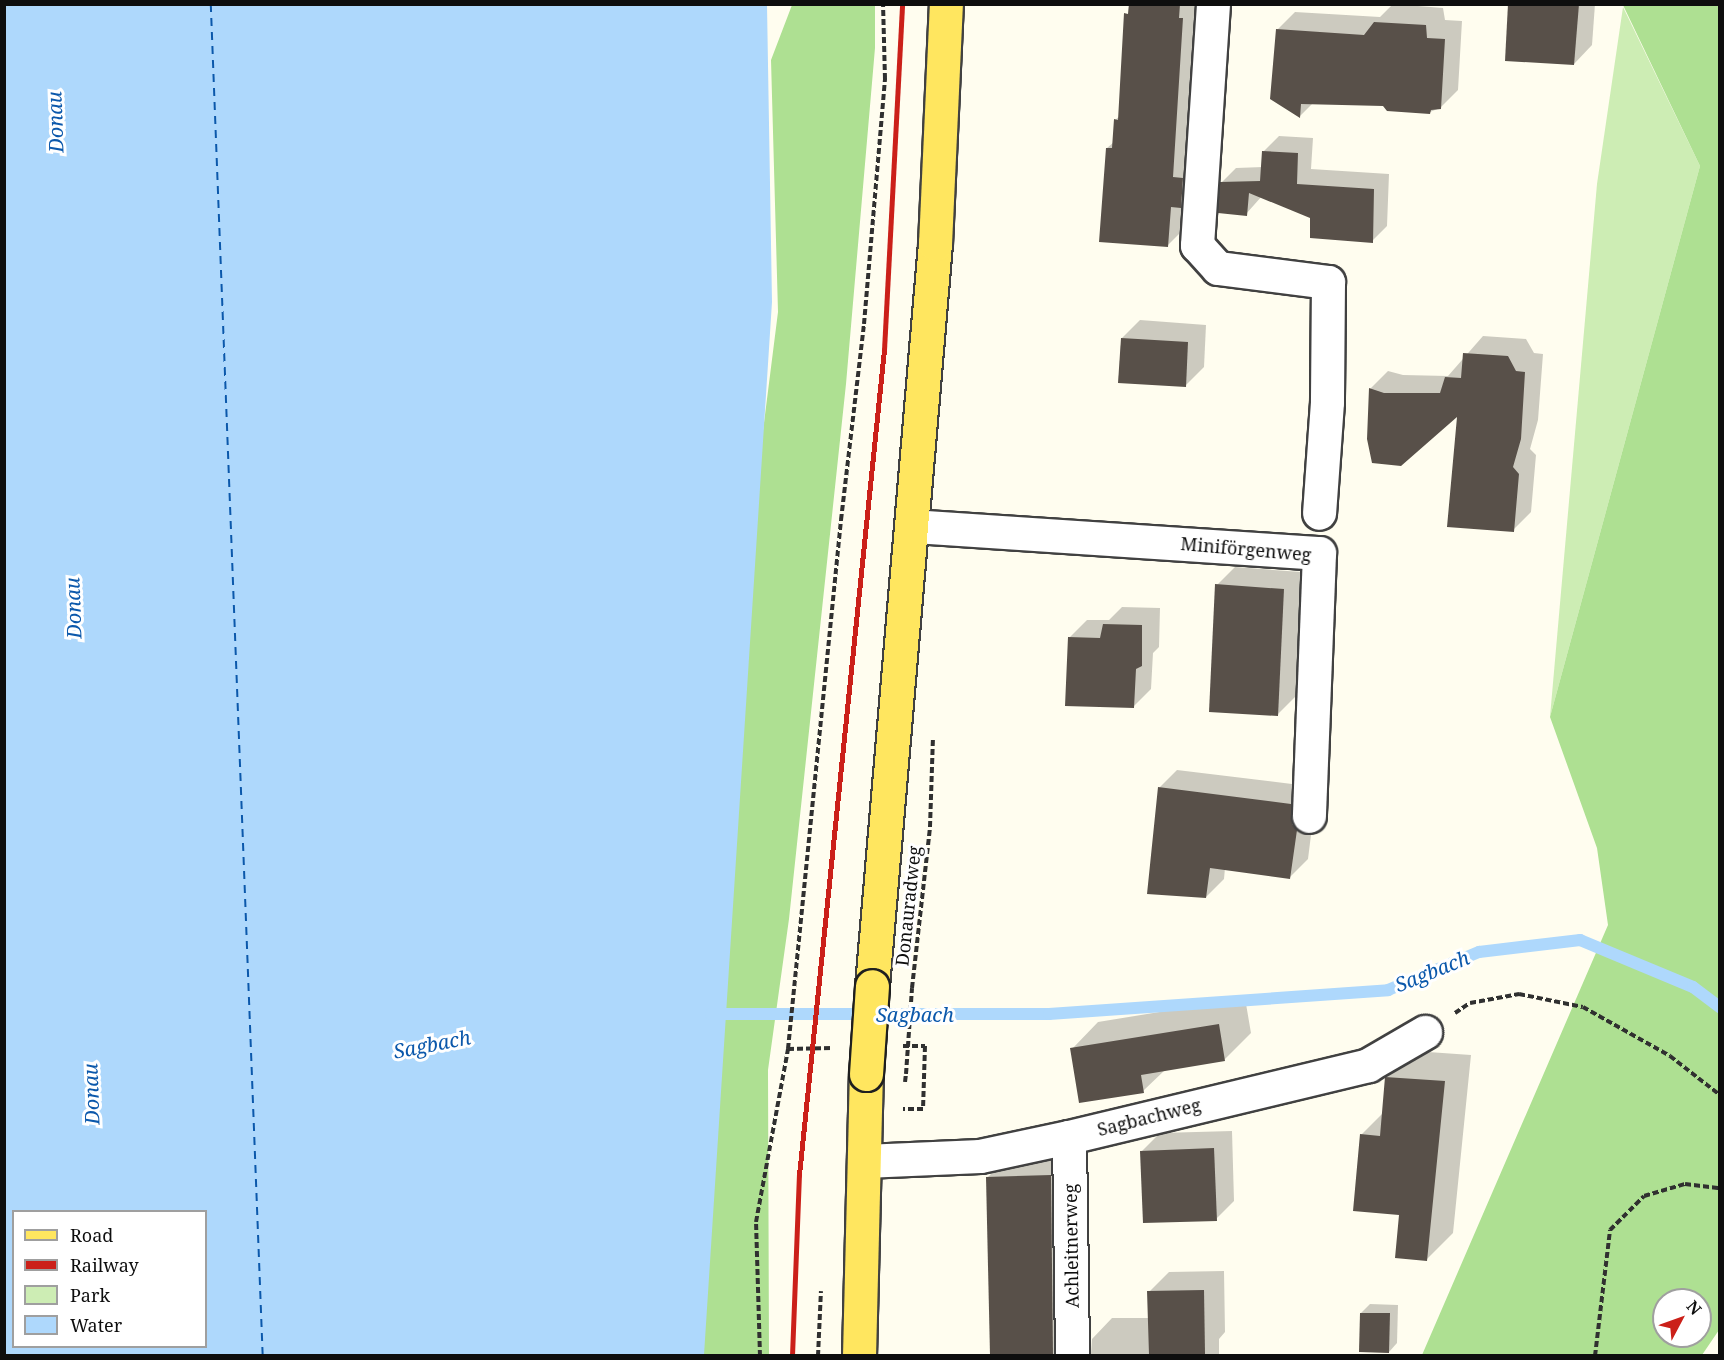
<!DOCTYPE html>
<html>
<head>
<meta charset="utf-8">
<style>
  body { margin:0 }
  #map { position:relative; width:1724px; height:1360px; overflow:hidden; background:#fffdef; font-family:"Noto Serif",serif }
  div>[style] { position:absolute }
  .green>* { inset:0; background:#cdedb4 }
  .forest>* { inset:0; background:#aee092 }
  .water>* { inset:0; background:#aed8fc }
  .shadow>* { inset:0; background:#0003 }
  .stream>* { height:12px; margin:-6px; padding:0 6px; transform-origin:6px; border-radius:6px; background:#aed8fc }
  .ferry>* { height:1.5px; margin-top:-0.75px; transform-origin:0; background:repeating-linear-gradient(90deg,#0b58ab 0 8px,transparent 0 14px) }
  .building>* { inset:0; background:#585049 }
  .path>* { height:4px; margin-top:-2px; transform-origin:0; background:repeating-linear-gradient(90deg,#303030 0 6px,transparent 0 9px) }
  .roads { filter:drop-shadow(2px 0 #414141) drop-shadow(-2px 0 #414141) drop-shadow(0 2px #414141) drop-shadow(0 -2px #414141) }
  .street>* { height:33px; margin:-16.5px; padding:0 16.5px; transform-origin:16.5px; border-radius:16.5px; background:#fff }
  .primary>* { height:33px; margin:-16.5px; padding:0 16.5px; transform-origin:16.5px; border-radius:16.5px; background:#ffe65f }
  .rail>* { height:4.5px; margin:-2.25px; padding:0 2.25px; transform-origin:2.25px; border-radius:2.25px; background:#cb2019 }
  .path-bridge>* { height:4px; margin-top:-2px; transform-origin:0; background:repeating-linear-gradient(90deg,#303030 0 6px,transparent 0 9px) }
  .bridges { filter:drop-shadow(2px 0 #1f1f1f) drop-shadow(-2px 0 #1f1f1f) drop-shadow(0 2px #1f1f1f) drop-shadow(0 -2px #1f1f1f) }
  .primary-bridge>* { height:33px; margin:-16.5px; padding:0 16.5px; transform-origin:16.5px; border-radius:16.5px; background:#ffe65f }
  span { translate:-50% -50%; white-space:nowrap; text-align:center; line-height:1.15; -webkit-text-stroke:6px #fff; paint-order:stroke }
  .street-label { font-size:18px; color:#0e0e0e }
  .water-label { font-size:20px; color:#0b58ab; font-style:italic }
  .frame { position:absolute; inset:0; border:6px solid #0e0e0e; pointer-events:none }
  .legend { position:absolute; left:12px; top:1210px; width:195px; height:138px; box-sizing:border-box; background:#fff; border:2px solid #9f9f9f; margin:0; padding:8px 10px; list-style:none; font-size:18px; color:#0e0e0e }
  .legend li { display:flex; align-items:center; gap:12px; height:30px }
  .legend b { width:30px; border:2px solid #9f9f9f }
  .north { position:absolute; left:1652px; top:1288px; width:60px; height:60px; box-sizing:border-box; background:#fff; border:2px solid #9f9f9f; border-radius:50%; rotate:49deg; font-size:16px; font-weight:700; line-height:24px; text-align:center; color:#0e0e0e }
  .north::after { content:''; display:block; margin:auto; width:21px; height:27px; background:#cb2019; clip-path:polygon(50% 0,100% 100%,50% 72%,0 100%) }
</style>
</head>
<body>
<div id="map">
  <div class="green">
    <div style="clip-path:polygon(1623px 7px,1700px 166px,1550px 717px,1597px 184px)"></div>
  </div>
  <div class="forest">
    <div style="clip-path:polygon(792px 5px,875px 5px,875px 48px,846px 384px,789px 919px,768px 1070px,769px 1355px,646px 1355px,778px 312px,771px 60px)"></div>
    <div style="clip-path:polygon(evenodd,1623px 5px,1719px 5px,1719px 1330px,1702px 1355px,1422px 1355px,1608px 925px,1597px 848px,1550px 717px,1700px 166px,1623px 5px,1664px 1300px,1700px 1300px,1700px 1336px,1664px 1336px,1664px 1300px)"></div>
  </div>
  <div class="water">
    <div style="clip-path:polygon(evenodd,5px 4px,767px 5px,772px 302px,704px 1355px,5px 1355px,5px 4px,14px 1212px,206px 1212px,206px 1346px,14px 1346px,14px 1212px)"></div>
  </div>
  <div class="shadow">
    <div style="clip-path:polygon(1129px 4px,1200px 4px,1188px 225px,1168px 245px,1107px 148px,1114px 142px,1115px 120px,1120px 116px)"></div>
    <div style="clip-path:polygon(1393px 4px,1443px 8px,1445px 20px,1462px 21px,1458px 90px,1440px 108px,1430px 112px,1383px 104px,1314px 102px,1300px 116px,1272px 98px,1277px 30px,1295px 12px,1380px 17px)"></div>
    <div style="clip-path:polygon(1510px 4px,1595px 4px,1592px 45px,1574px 64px)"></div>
    <div style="clip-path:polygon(1279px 136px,1313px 138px,1311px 169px,1389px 174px,1387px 226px,1372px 241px,1262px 196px,1246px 214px,1221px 183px,1236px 168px,1263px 167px,1264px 151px)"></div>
    <div style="clip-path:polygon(1140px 320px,1206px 325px,1204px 367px,1186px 385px,1122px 338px)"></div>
    <div style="clip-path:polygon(1483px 336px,1526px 339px,1534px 353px,1543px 354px,1538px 420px,1530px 449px,1536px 455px,1531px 512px,1513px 530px,1458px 414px,1400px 464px,1370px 389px,1388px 371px,1403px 375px,1448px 376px)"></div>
    <div style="clip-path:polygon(1235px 567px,1301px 572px,1296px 696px,1278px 714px,1217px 585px)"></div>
    <div style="clip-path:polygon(1122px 607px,1160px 608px,1159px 647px,1153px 653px,1151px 689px,1133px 707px,1069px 638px,1087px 620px,1109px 620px)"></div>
    <div style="clip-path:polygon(1177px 770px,1308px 786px,1314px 811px,1308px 859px,1290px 877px,1225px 868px,1224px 879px,1206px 897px,1159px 788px)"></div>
    <div style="clip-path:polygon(1245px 998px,1251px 1033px,1224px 1060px,1165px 1070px,1143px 1091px,1072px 1049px,1098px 1022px)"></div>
    <div style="clip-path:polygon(1414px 1051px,1471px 1055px,1453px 1233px,1427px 1259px,1361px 1135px,1383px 1113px,1387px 1077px)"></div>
    <div style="clip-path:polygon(1232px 1131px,1234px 1201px,1216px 1219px,1142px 1151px,1160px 1133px)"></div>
    <div style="clip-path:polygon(1070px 1155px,1083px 1353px,1091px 1354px,1092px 1339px,1112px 1318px,1149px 1318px,1149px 1292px,1169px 1272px,1224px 1271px,1225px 1332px,1219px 1339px,1219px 1356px,991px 1356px,988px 1177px,1008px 1157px)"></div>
    <div style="clip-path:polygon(1370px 1304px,1398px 1305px,1397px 1343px,1389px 1352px,1361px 1313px)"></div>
  </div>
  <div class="stream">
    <div style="left:711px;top:1014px;width:338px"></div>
    <div style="left:1049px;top:1014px;width:340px;rotate:-4deg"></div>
    <div style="left:1388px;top:990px;width:99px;rotate:-22.7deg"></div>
    <div style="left:1479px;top:952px;width:102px;rotate:-6.8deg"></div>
    <div style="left:1580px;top:940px;width:122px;rotate:22.6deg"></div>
    <div style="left:1693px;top:987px;width:34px;rotate:37deg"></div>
  </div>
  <div class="ferry">
    <div style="left:211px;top:4px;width:1353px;rotate:87.8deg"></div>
  </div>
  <div class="building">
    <div style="clip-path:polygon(1129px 4px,1180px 4px,1179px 18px,1183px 18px,1173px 177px,1183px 178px,1181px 208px,1171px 207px,1168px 247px,1099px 242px,1106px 148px,1112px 148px,1114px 119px,1118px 120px,1124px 13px,1128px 14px)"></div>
    <div style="clip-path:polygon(1508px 4px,1579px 4px,1574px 65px,1505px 61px)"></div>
    <div style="clip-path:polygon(1374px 22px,1426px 25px,1427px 38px,1445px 39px,1441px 109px,1431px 110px,1430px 114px,1387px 111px,1383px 106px,1301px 104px,1300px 118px,1270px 99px,1276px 29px,1364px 35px)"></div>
    <div style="clip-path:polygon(1262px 151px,1298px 153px,1297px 184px,1374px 189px,1373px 243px,1310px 238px,1310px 218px,1249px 193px,1247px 216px,1218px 213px,1220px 182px,1260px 181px)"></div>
    <div style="clip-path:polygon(1121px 338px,1188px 342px,1186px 387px,1118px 383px)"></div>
    <div style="clip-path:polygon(1463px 353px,1508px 356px,1516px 371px,1525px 372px,1521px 439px,1513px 467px,1519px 474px,1514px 532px,1447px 527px,1457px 417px,1401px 466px,1372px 463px,1367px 439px,1369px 388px,1384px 393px,1440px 393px,1445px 377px,1461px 378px)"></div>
    <div style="clip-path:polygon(1215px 584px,1284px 589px,1278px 716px,1209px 712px)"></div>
    <div style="clip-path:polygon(1103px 624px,1142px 625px,1142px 666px,1136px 669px,1134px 708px,1065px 706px,1068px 637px,1100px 638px)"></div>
    <div style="clip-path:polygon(1158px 787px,1291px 804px,1292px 824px,1297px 830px,1290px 879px,1210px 868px,1206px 898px,1147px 894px)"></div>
    <div style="clip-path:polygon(1219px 1024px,1225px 1061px,1141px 1075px,1144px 1093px,1079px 1103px,1070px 1048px)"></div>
    <div style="clip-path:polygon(1385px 1077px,1445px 1081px,1427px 1261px,1395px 1258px,1399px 1215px,1353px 1211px,1360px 1134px,1380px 1136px)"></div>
    <div style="clip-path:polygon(1214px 1148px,1217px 1221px,1143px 1223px,1140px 1151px)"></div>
    <div style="clip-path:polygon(1051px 1175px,1053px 1356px,990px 1355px,986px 1177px)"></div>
    <div style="clip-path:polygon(1204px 1290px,1205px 1354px,1149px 1355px,1147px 1291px)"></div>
    <div style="clip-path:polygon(1360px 1313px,1390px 1313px,1389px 1353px,1359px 1352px)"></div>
  </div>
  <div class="path">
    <div style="left:912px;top:988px;width:162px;rotate:-83.6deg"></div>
    <div style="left:930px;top:827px;width:89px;rotate:-88.1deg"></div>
    <div style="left:1455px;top:1013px;width:18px;rotate:-34deg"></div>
    <div style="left:1470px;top:1003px;width:50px;rotate:-10.4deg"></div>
    <div style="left:1519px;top:994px;width:65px;rotate:11.5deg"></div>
    <div style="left:1583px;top:1007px;width:100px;rotate:29.4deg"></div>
    <div style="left:1670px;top:1056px;width:63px;rotate:38deg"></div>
    <div style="left:903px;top:1046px;width:22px"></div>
    <div style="left:925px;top:1046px;width:63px;rotate:91.8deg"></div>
    <div style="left:923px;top:1109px;width:20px;rotate:180deg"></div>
    <div style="left:788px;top:1049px;width:44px;rotate:-1.3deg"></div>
    <div style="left:905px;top:1082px;width:8px;rotate:-83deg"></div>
    <div style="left:760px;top:1356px;width:134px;rotate:-91.7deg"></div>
    <div style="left:756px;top:1222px;width:176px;rotate:-79.5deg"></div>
    <div style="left:788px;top:1049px;width:532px;rotate:-84.28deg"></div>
    <div style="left:841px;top:520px;width:197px;rotate:-83.3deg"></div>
    <div style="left:864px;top:324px;width:246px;rotate:-85.1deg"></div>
    <div style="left:885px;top:79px;width:75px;rotate:-91.5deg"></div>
    <div style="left:818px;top:1356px;width:65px;rotate:-87.4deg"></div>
    <div style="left:1595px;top:1356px;width:127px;rotate:-83.2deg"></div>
    <div style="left:1610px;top:1230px;width:48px;rotate:-45deg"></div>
    <div style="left:1644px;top:1196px;width:43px;rotate:-16.3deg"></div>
    <div style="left:1685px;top:1184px;width:35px;rotate:7deg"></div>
  </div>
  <div class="roads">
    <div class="street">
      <div style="left:1213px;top:4px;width:242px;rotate:93.8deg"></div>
      <div style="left:1197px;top:245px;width:31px;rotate:48deg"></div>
      <div style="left:1218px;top:268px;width:111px;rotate:7.3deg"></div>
      <div style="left:1328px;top:282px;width:120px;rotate:90.5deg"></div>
      <div style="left:1327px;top:402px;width:111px;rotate:94.1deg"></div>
      <div style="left:912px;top:526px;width:408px;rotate:3.8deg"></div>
      <div style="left:1319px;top:553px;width:263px;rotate:92.2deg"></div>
      <div style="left:1069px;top:1137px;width:219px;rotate:89.2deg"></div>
      <div style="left:864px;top:1161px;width:116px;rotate:-2.5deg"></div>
      <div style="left:980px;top:1156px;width:91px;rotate:-12.1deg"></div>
      <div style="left:1069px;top:1137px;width:308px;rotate:-13.5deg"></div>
      <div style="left:1368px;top:1065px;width:66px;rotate:-30.1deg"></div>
    </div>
    <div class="primary">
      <div style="left:872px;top:986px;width:745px;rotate:-85.15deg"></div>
      <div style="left:935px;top:244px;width:240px;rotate:-87.4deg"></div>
      <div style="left:859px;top:1356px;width:282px;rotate:-88.6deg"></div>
    </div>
  </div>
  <div class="rail">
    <div style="left:792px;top:1356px;width:181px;rotate:-87.8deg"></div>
    <div style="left:799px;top:1175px;width:829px;rotate:-84.12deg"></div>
    <div style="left:884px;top:350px;width:346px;rotate:-87deg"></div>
  </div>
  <div class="path-bridge">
    <div style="left:906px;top:1074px;width:86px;rotate:-86deg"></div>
  </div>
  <div class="bridges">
    <div class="primary-bridge">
      <div style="left:866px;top:1074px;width:88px;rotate:-86.1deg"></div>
    </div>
  </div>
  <div class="street-label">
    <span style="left:1246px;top:549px;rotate:5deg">Miniförgenweg</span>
    <span style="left:908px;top:906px;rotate:-84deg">Donauradweg</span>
    <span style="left:1149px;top:1117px;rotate:-14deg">Sagbachweg</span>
    <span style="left:1071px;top:1246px;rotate:-91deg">Achleitnerweg</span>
  </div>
  <div class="water-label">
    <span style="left:55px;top:122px;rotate:-92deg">Donau</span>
    <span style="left:73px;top:608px;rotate:-92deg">Donau</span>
    <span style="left:1432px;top:971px;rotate:-22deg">Sagbach</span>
    <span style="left:915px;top:1014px">Sagbach</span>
    <span style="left:432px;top:1044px;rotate:-11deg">Sagbach</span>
    <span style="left:91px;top:1094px;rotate:-92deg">Donau</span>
  </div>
  <div class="frame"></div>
  <ul class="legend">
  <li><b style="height:8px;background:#ffe65f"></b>Road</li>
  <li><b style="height:8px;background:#cb2019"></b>Railway</li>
  <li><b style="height:16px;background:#cdedb4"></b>Park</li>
  <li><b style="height:16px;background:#aed8fc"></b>Water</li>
  </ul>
  <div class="north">N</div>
</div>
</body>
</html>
